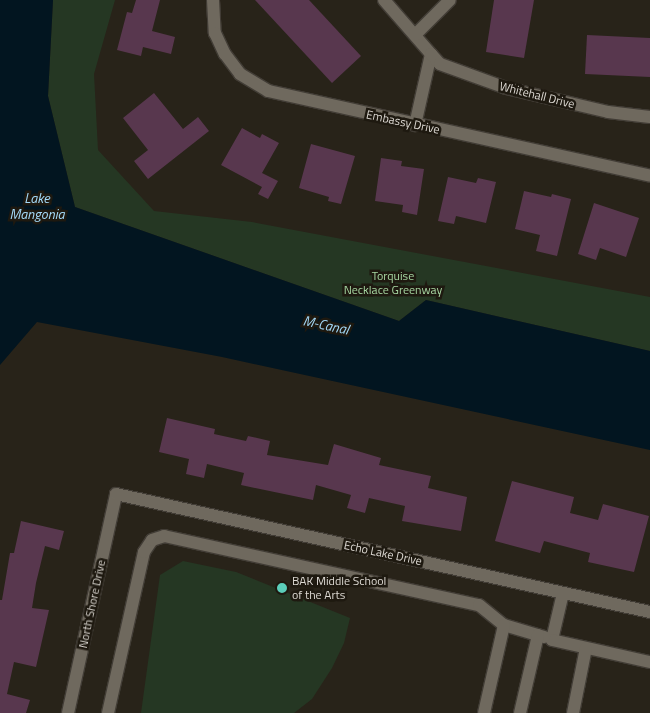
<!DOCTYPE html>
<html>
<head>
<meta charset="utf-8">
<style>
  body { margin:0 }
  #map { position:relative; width:650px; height:713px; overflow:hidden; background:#282319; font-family:"Titillium Web",sans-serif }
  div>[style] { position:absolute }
  .green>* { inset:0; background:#253723 }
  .water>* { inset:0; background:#021520 }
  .building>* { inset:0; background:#58374e }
  .roads { filter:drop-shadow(1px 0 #423d36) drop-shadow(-1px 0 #423d36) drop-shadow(0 1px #423d36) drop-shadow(0 -1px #423d36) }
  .minor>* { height:12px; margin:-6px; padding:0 6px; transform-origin:6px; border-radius:6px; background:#6f695e }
  .dots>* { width:14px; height:14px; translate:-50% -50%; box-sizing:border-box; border:2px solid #1e1910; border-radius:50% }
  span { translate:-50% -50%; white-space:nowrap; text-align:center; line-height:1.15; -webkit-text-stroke:5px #1e1910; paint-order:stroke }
  .street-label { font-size:12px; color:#ddd9d3 }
  .park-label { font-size:12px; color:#a7d7a2 }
  .poi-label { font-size:12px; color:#ddd9d3 }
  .left { translate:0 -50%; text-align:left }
  .water-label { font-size:14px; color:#a4daf9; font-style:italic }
</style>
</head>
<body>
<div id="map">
  <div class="green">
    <div style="clip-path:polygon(53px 0,115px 0,94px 74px,98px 150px,154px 211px,252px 222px,650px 297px,650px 351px,426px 300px,399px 321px,75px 207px,48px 96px)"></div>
    <div style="clip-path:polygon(183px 561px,236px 572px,350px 618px,344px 643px,332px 668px,312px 699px,294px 713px,141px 713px,160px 575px)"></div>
  </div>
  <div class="water">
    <div style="clip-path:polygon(0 0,53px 0,48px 96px,75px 207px,399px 321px,426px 300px,650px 351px,650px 450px,222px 357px,37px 322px,0 365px)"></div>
  </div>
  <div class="building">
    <div style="clip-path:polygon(136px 0,160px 0,152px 31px,175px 37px,171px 54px,143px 47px,141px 56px,117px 50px,127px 12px,132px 13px)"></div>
    <div style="clip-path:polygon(255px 0,309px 0,361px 56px,332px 83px)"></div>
    <div style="clip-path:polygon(494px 0,534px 0,524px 58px,486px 52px)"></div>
    <div style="clip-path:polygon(587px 35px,650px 38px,650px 77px,585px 74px)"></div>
    <div style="clip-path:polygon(154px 93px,183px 129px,198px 117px,209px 131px,148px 179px,134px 161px,148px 150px,123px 118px)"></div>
    <div style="clip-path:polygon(242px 128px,260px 138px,262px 134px,279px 143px,262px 173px,278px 181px,268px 199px,258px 194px,262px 187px,221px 165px)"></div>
    <div style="clip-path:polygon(311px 144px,355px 156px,341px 204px,328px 201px,329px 197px,299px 188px)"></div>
    <div style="clip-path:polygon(381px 158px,402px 161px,401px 166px,424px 169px,417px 215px,402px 212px,403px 205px,375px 201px)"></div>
    <div style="clip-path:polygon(448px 177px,476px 183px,478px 178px,496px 182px,486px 223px,456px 216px,454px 224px,438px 221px)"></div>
    <div style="clip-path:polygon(524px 191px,551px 197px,552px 194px,571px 199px,557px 256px,536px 251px,540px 235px,515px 229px)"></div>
    <div style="clip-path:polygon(594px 203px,639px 218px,626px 257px,600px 248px,596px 260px,578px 254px)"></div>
    <div style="clip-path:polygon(167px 418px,215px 429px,214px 434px,246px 441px,248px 436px,270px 441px,267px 455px,328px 465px,334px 444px,381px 458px,379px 465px,431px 476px,428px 488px,467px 497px,461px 531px,402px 521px,405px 506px,369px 498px,365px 513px,347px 508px,351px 495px,316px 485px,313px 500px,241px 485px,244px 473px,207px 464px,204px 478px,186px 474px,189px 459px,159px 452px)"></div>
    <div style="clip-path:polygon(512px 481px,574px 497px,570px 513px,598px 520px,603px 504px,649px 516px,634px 572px,588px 562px,590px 553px,544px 541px,540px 553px,495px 541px)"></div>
    <div style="clip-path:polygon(21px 521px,64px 531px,59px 550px,45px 546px,36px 583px,32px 608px,49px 610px,36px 667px,14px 662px,7px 694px,30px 700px,26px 713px,0 713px,0 600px,2px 600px,10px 553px,14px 553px)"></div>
  </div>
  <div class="roads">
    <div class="minor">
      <div style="left:213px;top:0;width:33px;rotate:87deg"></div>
      <div style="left:215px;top:33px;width:23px;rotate:65deg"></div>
      <div style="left:225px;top:54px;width:25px;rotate:53deg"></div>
      <div style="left:240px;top:74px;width:33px;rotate:31deg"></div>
      <div style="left:268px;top:91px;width:391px;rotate:12.5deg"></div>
      <div style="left:384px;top:0;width:72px;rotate:49deg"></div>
      <div style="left:431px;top:54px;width:73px;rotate:102.7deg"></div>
      <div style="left:415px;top:35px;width:49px;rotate:-45deg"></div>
      <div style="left:431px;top:54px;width:13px;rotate:48deg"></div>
      <div style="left:440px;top:64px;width:70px;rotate:20deg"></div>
      <div style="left:506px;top:88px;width:105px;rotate:13.2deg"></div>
      <div style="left:608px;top:112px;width:42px;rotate:6.8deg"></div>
      <div style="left:563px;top:593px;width:48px;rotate:103.2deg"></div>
      <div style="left:552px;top:640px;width:100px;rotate:12.7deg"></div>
      <div style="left:504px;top:625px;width:42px;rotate:16.7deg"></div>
      <div style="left:68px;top:713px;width:224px;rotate:-77.6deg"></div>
      <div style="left:116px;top:494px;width:547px;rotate:12.46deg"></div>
      <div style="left:108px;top:713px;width:165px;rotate:-77.4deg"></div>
      <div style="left:144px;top:552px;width:14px;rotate:-56deg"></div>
      <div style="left:152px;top:540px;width:13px;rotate:-18deg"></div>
      <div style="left:164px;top:536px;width:322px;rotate:12.4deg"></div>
      <div style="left:479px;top:605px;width:32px;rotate:39deg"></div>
      <div style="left:504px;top:625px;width:90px;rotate:102.8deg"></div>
      <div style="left:520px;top:713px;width:80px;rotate:-77deg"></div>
      <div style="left:573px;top:713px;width:66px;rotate:-78.7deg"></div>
    </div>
  </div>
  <div class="dots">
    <div style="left:282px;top:588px;background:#5cceba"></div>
  </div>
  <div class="street-label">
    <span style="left:537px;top:95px;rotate:14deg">Whitehall Drive</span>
    <span style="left:403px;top:122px;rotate:12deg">Embassy Drive</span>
    <span style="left:383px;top:553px;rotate:12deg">Echo Lake Drive</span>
    <span style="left:92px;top:604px;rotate:-78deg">North Shore Drive</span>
  </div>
  <div class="park-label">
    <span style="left:393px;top:283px">Torquise<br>Necklace Greenway</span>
  </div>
  <div class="poi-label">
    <span class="left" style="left:292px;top:588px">BAK Middle School<br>of the Arts</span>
  </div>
  <div class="water-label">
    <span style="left:37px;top:206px">Lake<br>Mangonia</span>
    <span style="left:326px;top:325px;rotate:12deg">M-Canal</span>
  </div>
</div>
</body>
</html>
